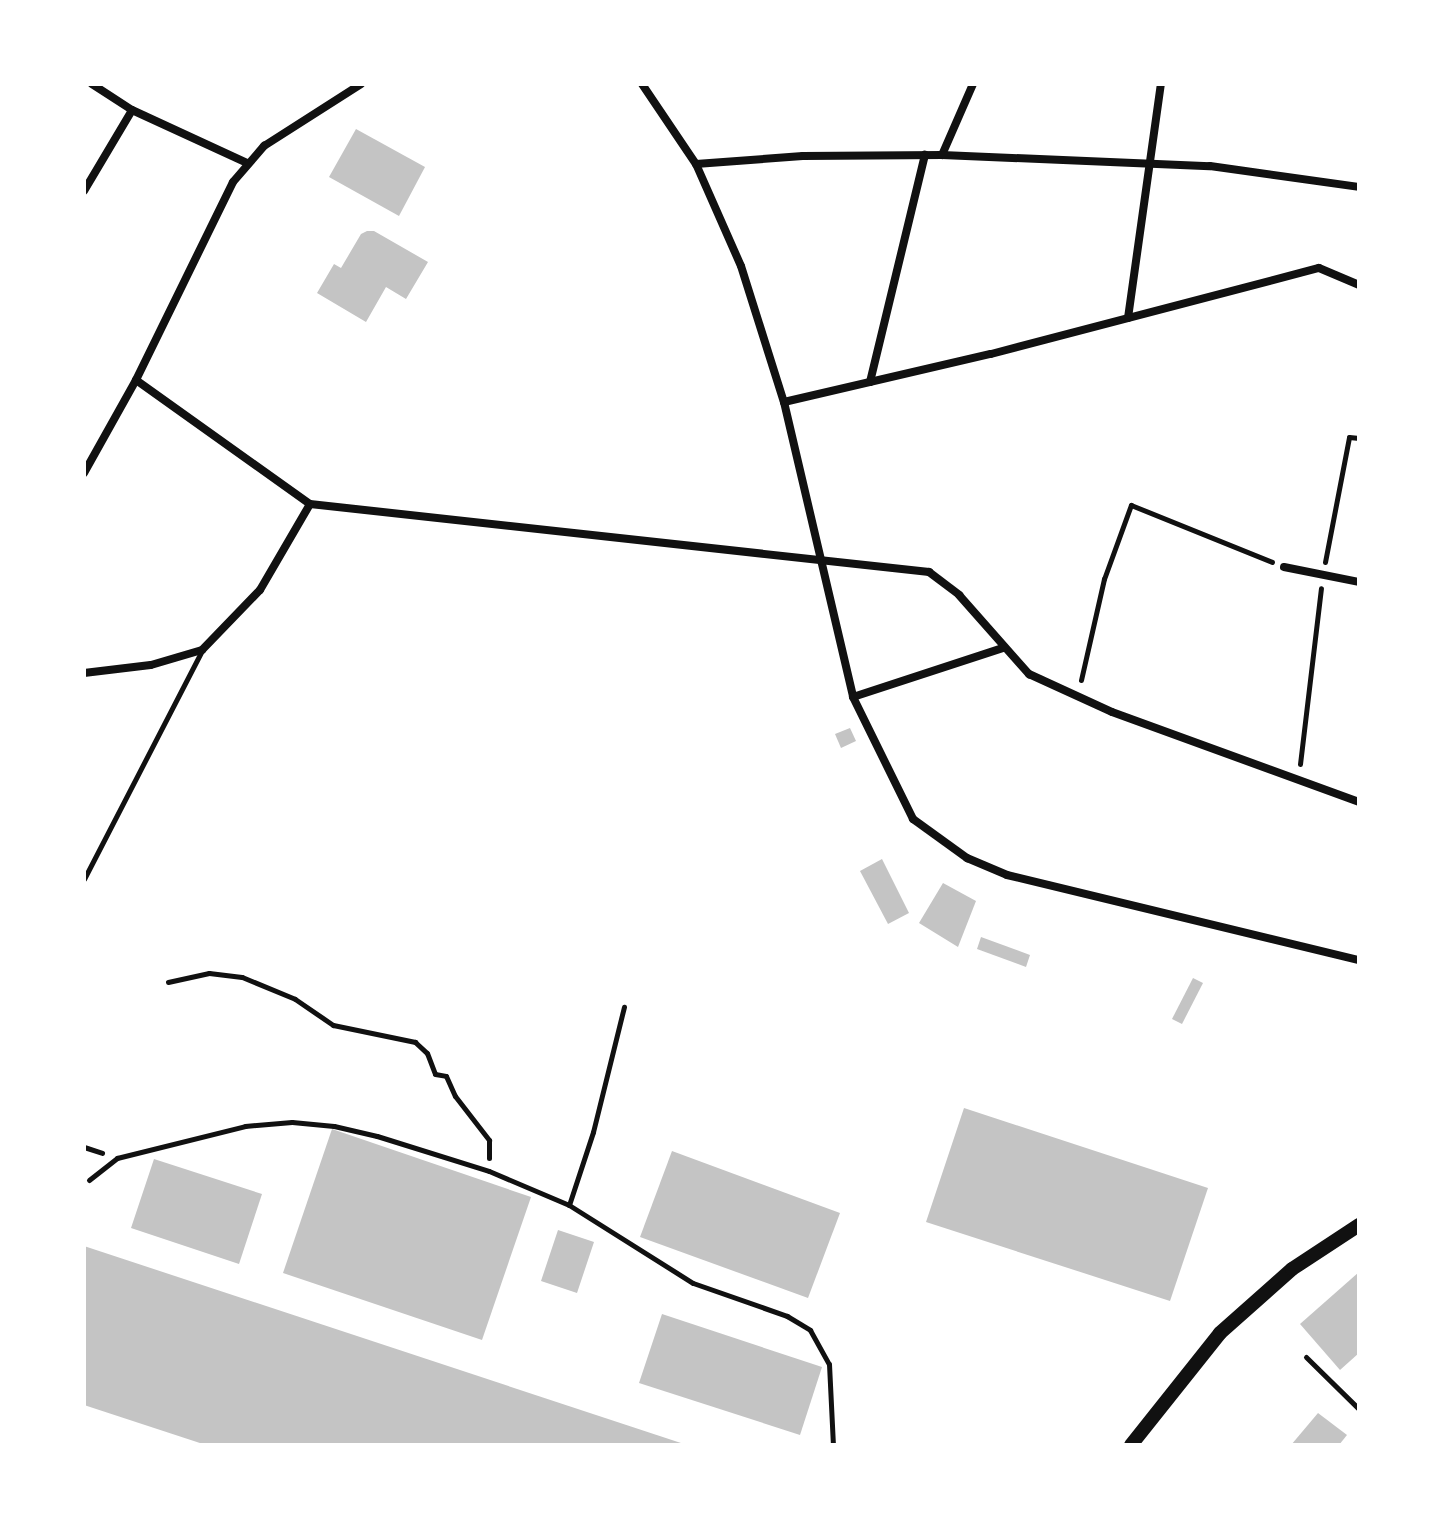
<!DOCTYPE html>
<html>
<head>
<meta charset="utf-8">
<style>
  body { margin:0 }
  #map { position:relative; width:1443px; height:1529px; overflow:hidden; background:#fff; font-family:Ubuntu,sans-serif }
  div>[style] { position:absolute }
  .building>* { inset:0; background:#c4c4c4 }
  .path>* { height:5px; margin:-2.5px; padding:0 2.5px; transform-origin:2.5px; border-radius:2.5px; background:#111 }
  .service>* { height:5px; margin:-2.5px; padding:0 2.5px; transform-origin:2.5px; border-radius:2.5px; background:#111 }
  .minor>* { height:8px; margin:-4px; padding:0 4px; transform-origin:4px; border-radius:4px; background:#111 }
  .tertiary>* { height:14px; margin:-7px; padding:0 7px; transform-origin:7px; border-radius:7px; background:#111 }
  span { translate:-50% -50%; white-space:nowrap; text-align:center; line-height:1.15; -webkit-text-stroke:7px #fff; paint-order:stroke }
  .frame { position:absolute; inset:0; border:86px solid #fff; pointer-events:none }
</style>
</head>
<body>
<div id="map">
  <div class="building">
    <div style="clip-path:polygon(356px 129px,425px 167px,399px 216px,329px 177px)"></div>
    <div style="clip-path:polygon(367px 231px,374px 231px,428px 262px,406px 299px,386px 287px,366px 322px,317px 293px,334px 264px,341px 268px,361px 234px)"></div>
    <div style="clip-path:polygon(850px 728px,856px 741px,841px 748px,835px 734px)"></div>
    <div style="clip-path:polygon(882px 859px,909px 913px,888px 924px,860px 871px)"></div>
    <div style="clip-path:polygon(943px 883px,976px 901px,958px 947px,919px 923px)"></div>
    <div style="clip-path:polygon(981px 937px,1030px 955px,1026px 967px,977px 949px)"></div>
    <div style="clip-path:polygon(1193px 978px,1203px 983px,1182px 1024px,1172px 1019px)"></div>
    <div style="clip-path:polygon(964px 1108px,1208px 1188px,1170px 1301px,926px 1222px)"></div>
    <div style="clip-path:polygon(332px 1129px,531px 1197px,482px 1340px,283px 1273px)"></div>
    <div style="clip-path:polygon(672px 1151px,840px 1213px,808px 1298px,640px 1237px)"></div>
    <div style="clip-path:polygon(154px 1159px,262px 1194px,239px 1264px,131px 1228px)"></div>
    <div style="clip-path:polygon(558px 1230px,594px 1242px,577px 1293px,541px 1281px)"></div>
    <div style="clip-path:polygon(84px 1246px,684px 1444px,684px 1445px,206px 1445px,84px 1405px)"></div>
    <div style="clip-path:polygon(1359px 1272px,1359px 1353px,1340px 1370px,1300px 1324px)"></div>
    <div style="clip-path:polygon(662px 1314px,822px 1367px,800px 1435px,639px 1383px)"></div>
    <div style="clip-path:polygon(1318px 1413px,1347px 1435px,1339px 1445px,1291px 1445px)"></div>
  </div>
  <div class="path">
    <div style="left:1325px;top:562px;width:127px;rotate:-79.1deg"></div>
    <div style="left:1349px;top:437px;width:10px;rotate:6deg"></div>
    <div style="left:1081px;top:680px;width:104px;rotate:-77.2deg"></div>
    <div style="left:1104px;top:579px;width:79px;rotate:-70deg"></div>
    <div style="left:1131px;top:505px;width:152px;rotate:22deg"></div>
    <div style="left:1300px;top:764px;width:177px;rotate:-83.2deg"></div>
    <div style="left:168px;top:982px;width:42px;rotate:-12.4deg"></div>
    <div style="left:209px;top:973px;width:33px;rotate:7deg"></div>
    <div style="left:242px;top:977px;width:57px;rotate:22.5deg"></div>
    <div style="left:295px;top:999px;width:46px;rotate:34.4deg"></div>
    <div style="left:333px;top:1025px;width:84px;rotate:11.7deg"></div>
    <div style="left:415px;top:1042px;width:16px;rotate:43deg"></div>
    <div style="left:427px;top:1053px;width:22px;rotate:69deg"></div>
    <div style="left:435px;top:1074px;width:11px;rotate:10deg"></div>
    <div style="left:446px;top:1076px;width:22px;rotate:66deg"></div>
    <div style="left:455px;top:1096px;width:56px;rotate:52.3deg"></div>
    <div style="left:489px;top:1140px;width:18px;rotate:90deg"></div>
    <div style="left:84px;top:1147px;width:19px;rotate:18deg"></div>
  </div>
  <div class="service">
    <div style="left:84px;top:879px;width:258px;rotate:-62.7deg"></div>
    <div style="left:89px;top:1180px;width:36px;rotate:-38deg"></div>
    <div style="left:117px;top:1158px;width:132px;rotate:-14deg"></div>
    <div style="left:245px;top:1126px;width:47px;rotate:-4.9deg"></div>
    <div style="left:292px;top:1122px;width:42px;rotate:5.4deg"></div>
    <div style="left:334px;top:1126px;width:44px;rotate:13.1deg"></div>
    <div style="left:377px;top:1136px;width:117px;rotate:17.4deg"></div>
    <div style="left:489px;top:1171px;width:87px;rotate:23deg"></div>
    <div style="left:569px;top:1205px;width:146px;rotate:32.2deg"></div>
    <div style="left:693px;top:1283px;width:100px;rotate:19.3deg"></div>
    <div style="left:787px;top:1316px;width:27px;rotate:31deg"></div>
    <div style="left:810px;top:1330px;width:39px;rotate:61deg"></div>
    <div style="left:829px;top:1364px;width:81px;rotate:87.2deg"></div>
    <div style="left:569px;top:1205px;width:77px;rotate:-71.8deg"></div>
    <div style="left:593px;top:1132px;width:129px;rotate:-76.1deg"></div>
    <div style="left:1306px;top:1357px;width:74px;rotate:44.5deg"></div>
  </div>
  <div class="minor">
    <div style="left:642px;top:84px;width:97px;rotate:56deg"></div>
    <div style="left:696px;top:164px;width:111px;rotate:66.2deg"></div>
    <div style="left:741px;top:266px;width:143px;rotate:72.5deg"></div>
    <div style="left:784px;top:402px;width:303px;rotate:76.8deg"></div>
    <div style="left:853px;top:697px;width:136px;rotate:63.8deg"></div>
    <div style="left:913px;top:819px;width:67px;rotate:35.8deg"></div>
    <div style="left:967px;top:858px;width:43px;rotate:23deg"></div>
    <div style="left:1007px;top:875px;width:362px;rotate:13.6deg"></div>
    <div style="left:132px;top:110px;width:127px;rotate:24.7deg"></div>
    <div style="left:942px;top:155px;width:77px;rotate:-66.4deg"></div>
    <div style="left:696px;top:164px;width:107px;rotate:-4.3deg"></div>
    <div style="left:803px;top:156px;width:139px;rotate:-0.4deg"></div>
    <div style="left:942px;top:155px;width:268px;rotate:2.4deg"></div>
    <div style="left:1210px;top:166px;width:150px;rotate:8deg"></div>
    <div style="left:84px;top:191px;width:94px;rotate:-59.3deg"></div>
    <div style="left:132px;top:110px;width:48px;rotate:-147deg"></div>
    <div style="left:1128px;top:318px;width:236px;rotate:-82deg"></div>
    <div style="left:136px;top:380px;width:214px;rotate:35.5deg"></div>
    <div style="left:310px;top:504px;width:623px;rotate:6.27deg"></div>
    <div style="left:929px;top:572px;width:38px;rotate:37deg"></div>
    <div style="left:959px;top:595px;width:106px;rotate:48.5deg"></div>
    <div style="left:1029px;top:674px;width:91px;rotate:24.6deg"></div>
    <div style="left:1112px;top:712px;width:263px;rotate:20deg"></div>
    <div style="left:870px;top:382px;width:234px;rotate:-76.4deg"></div>
    <div style="left:784px;top:402px;width:212px;rotate:-13.1deg"></div>
    <div style="left:991px;top:354px;width:339px;rotate:-14.7deg"></div>
    <div style="left:1319px;top:268px;width:43px;rotate:23deg"></div>
    <div style="left:84px;top:473px;width:107px;rotate:-60.8deg"></div>
    <div style="left:136px;top:380px;width:220px;rotate:-63.9deg"></div>
    <div style="left:233px;top:182px;width:48px;rotate:-49.3deg"></div>
    <div style="left:264px;top:146px;width:115px;rotate:-32.6deg"></div>
    <div style="left:1284px;top:567px;width:76px;rotate:11.3deg"></div>
    <div style="left:84px;top:673px;width:67px;rotate:-6.8deg"></div>
    <div style="left:151px;top:665px;width:53px;rotate:-16.4deg"></div>
    <div style="left:202px;top:650px;width:83px;rotate:-46deg"></div>
    <div style="left:260px;top:590px;width:99px;rotate:-59.8deg"></div>
    <div style="left:853px;top:697px;width:158px;rotate:-18.1deg"></div>
  </div>
  <div class="tertiary">
    <div style="left:1131px;top:1445px;width:143px;rotate:-51.5deg"></div>
    <div style="left:1220px;top:1333px;width:96px;rotate:-41.6deg"></div>
    <div style="left:1292px;top:1269px;width:80px;rotate:-33.3deg"></div>
  </div>
  <div class="frame"></div>
</div>
</body>
</html>
